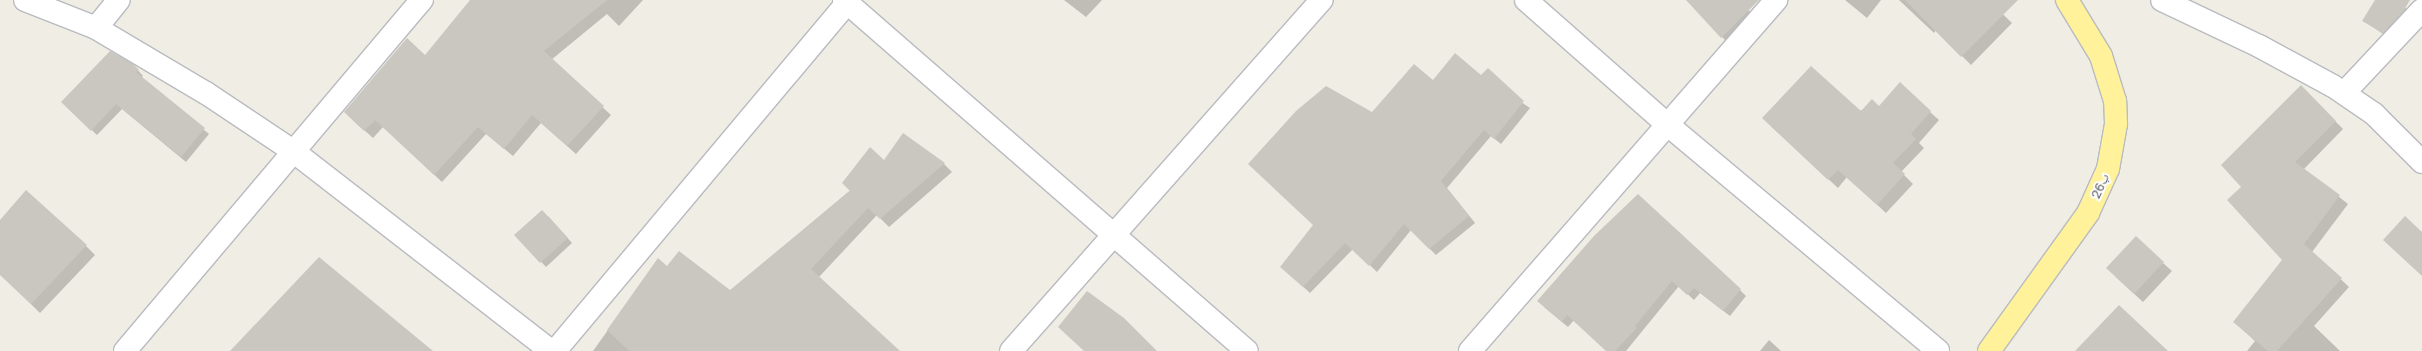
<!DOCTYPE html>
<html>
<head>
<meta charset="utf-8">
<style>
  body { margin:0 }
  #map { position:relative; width:2422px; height:351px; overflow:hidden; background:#efede4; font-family:"Golos Text","Noto Naskh Arabic",sans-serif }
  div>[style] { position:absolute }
  .shadow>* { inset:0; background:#0003 }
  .building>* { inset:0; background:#cac7c1 }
  .roads { filter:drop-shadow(1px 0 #b9bbc0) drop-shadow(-1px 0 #b9bbc0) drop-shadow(0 1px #b9bbc0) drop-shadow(0 -1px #b9bbc0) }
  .minor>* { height:22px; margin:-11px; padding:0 11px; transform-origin:11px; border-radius:11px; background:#fff }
  .trunk>* { height:22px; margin:-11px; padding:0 11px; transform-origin:11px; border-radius:11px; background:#fff29a }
  span { translate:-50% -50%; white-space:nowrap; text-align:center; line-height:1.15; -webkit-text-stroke:4px #fff; paint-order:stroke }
  .street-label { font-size:13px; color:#5c5f65 }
</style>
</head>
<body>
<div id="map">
  <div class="shadow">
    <div style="clip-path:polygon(493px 0,643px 0,619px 26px,607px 14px,551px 60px,611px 115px,576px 154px,541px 123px,513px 156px,486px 134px,442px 182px,383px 127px,373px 138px,353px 120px)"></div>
    <div style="clip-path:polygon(1064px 0,1102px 0,1086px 17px)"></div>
    <div style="clip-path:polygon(1717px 0,1739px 0,1754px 16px,1727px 42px,1722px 37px)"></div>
    <div style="clip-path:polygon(1845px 0,1881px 0,1867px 18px)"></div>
    <div style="clip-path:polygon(1899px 0,1988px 0,2012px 23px,1971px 65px,1936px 30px,1934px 33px)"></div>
    <div style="clip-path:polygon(2376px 0,2394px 0,2411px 12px,2389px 38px,2364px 21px)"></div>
    <div style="clip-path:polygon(133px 65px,143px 76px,141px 78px,209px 134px,186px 162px,122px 109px,97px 135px,68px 107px)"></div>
    <div style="clip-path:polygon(1482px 76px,1530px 108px,1501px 144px,1491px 136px,1447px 188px,1475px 223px,1436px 255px,1411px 230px,1377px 272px,1353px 249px,1310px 293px,1288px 273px,1372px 113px,1433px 82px)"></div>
    <div style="clip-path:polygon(2301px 87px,2343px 129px,2304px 169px,2348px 204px,2312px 252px,2349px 287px,2314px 326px,2340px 351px,2247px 351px,2255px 341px,2234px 322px,2284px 260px,2242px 187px)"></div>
    <div style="clip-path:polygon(1879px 107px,1930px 112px,1939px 120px,1919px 143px,1924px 148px,1901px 172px,1913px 184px,1886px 213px,1847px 177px,1838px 188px,1772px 127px)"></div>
    <div style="clip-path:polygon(884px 162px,944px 164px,952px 172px,889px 227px,877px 215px,819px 277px,887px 351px,682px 351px,730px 291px)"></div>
    <div style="clip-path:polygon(548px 216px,572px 243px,546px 267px,516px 235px)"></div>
    <div style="clip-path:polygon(0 221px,86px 246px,95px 255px,40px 313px,0 274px)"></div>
    <div style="clip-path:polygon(1595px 237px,1740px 290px,1746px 296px,1730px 316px,1700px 293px,1694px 300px,1679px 286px,1626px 351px,1607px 351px,1574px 320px,1568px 327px,1544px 307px)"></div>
    <div style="clip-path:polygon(658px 260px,631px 351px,593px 351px)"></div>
    <div style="clip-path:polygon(2163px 263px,2172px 271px,2143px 302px,2116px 277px)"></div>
    <div style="clip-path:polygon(1769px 340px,1781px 351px,1760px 351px)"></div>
  </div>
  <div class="building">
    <div style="clip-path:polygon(470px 0,607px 0,544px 51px,604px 106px,567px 146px,532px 115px,504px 149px,478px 127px,434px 175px,375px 120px,364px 131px,344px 112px,407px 38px,425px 55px)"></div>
    <div style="clip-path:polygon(1686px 0,1759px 0,1721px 38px)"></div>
    <div style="clip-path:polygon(1905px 0,2018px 0,1961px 57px)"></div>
    <div style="clip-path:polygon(2375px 0,2410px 0,2403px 12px,2383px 33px,2362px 21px)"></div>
    <div style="clip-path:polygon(110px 51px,133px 64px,139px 70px,136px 72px,205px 128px,181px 157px,116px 104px,91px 131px,61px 102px)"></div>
    <div style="clip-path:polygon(1455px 53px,1481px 75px,1488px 68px,1524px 101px,1494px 139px,1484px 130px,1441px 181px,1469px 216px,1429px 249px,1404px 224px,1369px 266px,1345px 243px,1303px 287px,1280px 267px,1313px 225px,1248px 164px,1296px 111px,1326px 86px,1372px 112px,1414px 64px,1433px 80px)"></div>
    <div style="clip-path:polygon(1811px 66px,1861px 111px,1872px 99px,1879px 106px,1900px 82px,1931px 111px,1911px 134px,1916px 139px,1893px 163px,1905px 174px,1877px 205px,1838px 170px,1828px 180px,1762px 118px)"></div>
    <div style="clip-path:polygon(2301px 85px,2336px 121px,2295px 162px,2340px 195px,2304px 244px,2342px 278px,2277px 351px,2268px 351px,2233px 322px,2282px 260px,2227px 200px,2241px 187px,2221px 165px)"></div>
    <div style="clip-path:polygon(903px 133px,945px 163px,880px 219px,868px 208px,811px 269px,900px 351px,629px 351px,607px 330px,658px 258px,667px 266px,679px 251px,730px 290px,850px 191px,842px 183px,870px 147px,884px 160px)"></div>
    <div style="clip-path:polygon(26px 190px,87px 245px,31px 304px,0 275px,0 220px)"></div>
    <div style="clip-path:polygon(1638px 194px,1741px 289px,1723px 311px,1694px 288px,1687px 295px,1672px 281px,1635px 326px,1637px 328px,1615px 351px,1606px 351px,1567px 315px,1562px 322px,1537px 301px,1594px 236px)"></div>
    <div style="clip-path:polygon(542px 210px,568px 238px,540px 263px,514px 235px)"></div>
    <div style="clip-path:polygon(2405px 216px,2422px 232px,2422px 276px,2383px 240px)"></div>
    <div style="clip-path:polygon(2136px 236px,2164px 262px,2134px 294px,2106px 268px)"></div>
    <div style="clip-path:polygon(319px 257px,433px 351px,230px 351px)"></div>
    <div style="clip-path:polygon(1087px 291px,1124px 318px,1157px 351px,1084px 351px,1058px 327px)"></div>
    <div style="clip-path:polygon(2119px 305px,2168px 351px,2075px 351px)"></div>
  </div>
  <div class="roads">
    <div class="minor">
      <div style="left:25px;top:0;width:76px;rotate:21.5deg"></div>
      <div style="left:96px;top:28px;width:128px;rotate:30.6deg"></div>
      <div style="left:206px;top:93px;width:105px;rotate:33.7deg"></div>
      <div style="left:293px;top:151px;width:326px;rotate:37.8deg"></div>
      <div style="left:844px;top:0;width:534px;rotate:41.05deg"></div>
      <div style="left:1526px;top:0;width:189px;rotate:41.4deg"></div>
      <div style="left:1668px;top:125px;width:352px;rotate:39.9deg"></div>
      <div style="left:2162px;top:0;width:107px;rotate:25.4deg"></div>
      <div style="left:2259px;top:46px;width:84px;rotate:28.4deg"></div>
      <div style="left:2333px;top:86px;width:50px;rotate:34.3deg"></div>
      <div style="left:2374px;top:114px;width:68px;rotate:45deg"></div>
      <div style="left:96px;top:28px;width:36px;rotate:-51deg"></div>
      <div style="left:2344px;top:93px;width:114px;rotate:-46.8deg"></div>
      <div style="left:125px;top:351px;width:460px;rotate:-49.8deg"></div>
      <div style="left:555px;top:351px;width:459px;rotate:-50deg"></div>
      <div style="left:1011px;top:351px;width:469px;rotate:-48.5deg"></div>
      <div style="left:1470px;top:351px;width:466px;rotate:-48.9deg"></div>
    </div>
    <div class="trunk">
      <div style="left:1989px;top:351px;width:170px;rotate:-54.3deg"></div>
      <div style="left:2088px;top:213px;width:48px;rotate:-65.6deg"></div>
      <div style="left:2108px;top:169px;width:46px;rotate:-79.9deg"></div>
      <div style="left:2116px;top:124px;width:23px;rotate:-92deg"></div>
      <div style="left:2115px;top:101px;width:47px;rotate:-107.3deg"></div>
      <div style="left:2101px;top:56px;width:66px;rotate:-121.3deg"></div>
    </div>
  </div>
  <div class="street-label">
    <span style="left:2100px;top:186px;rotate:-66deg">26ب</span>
  </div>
</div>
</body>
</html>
